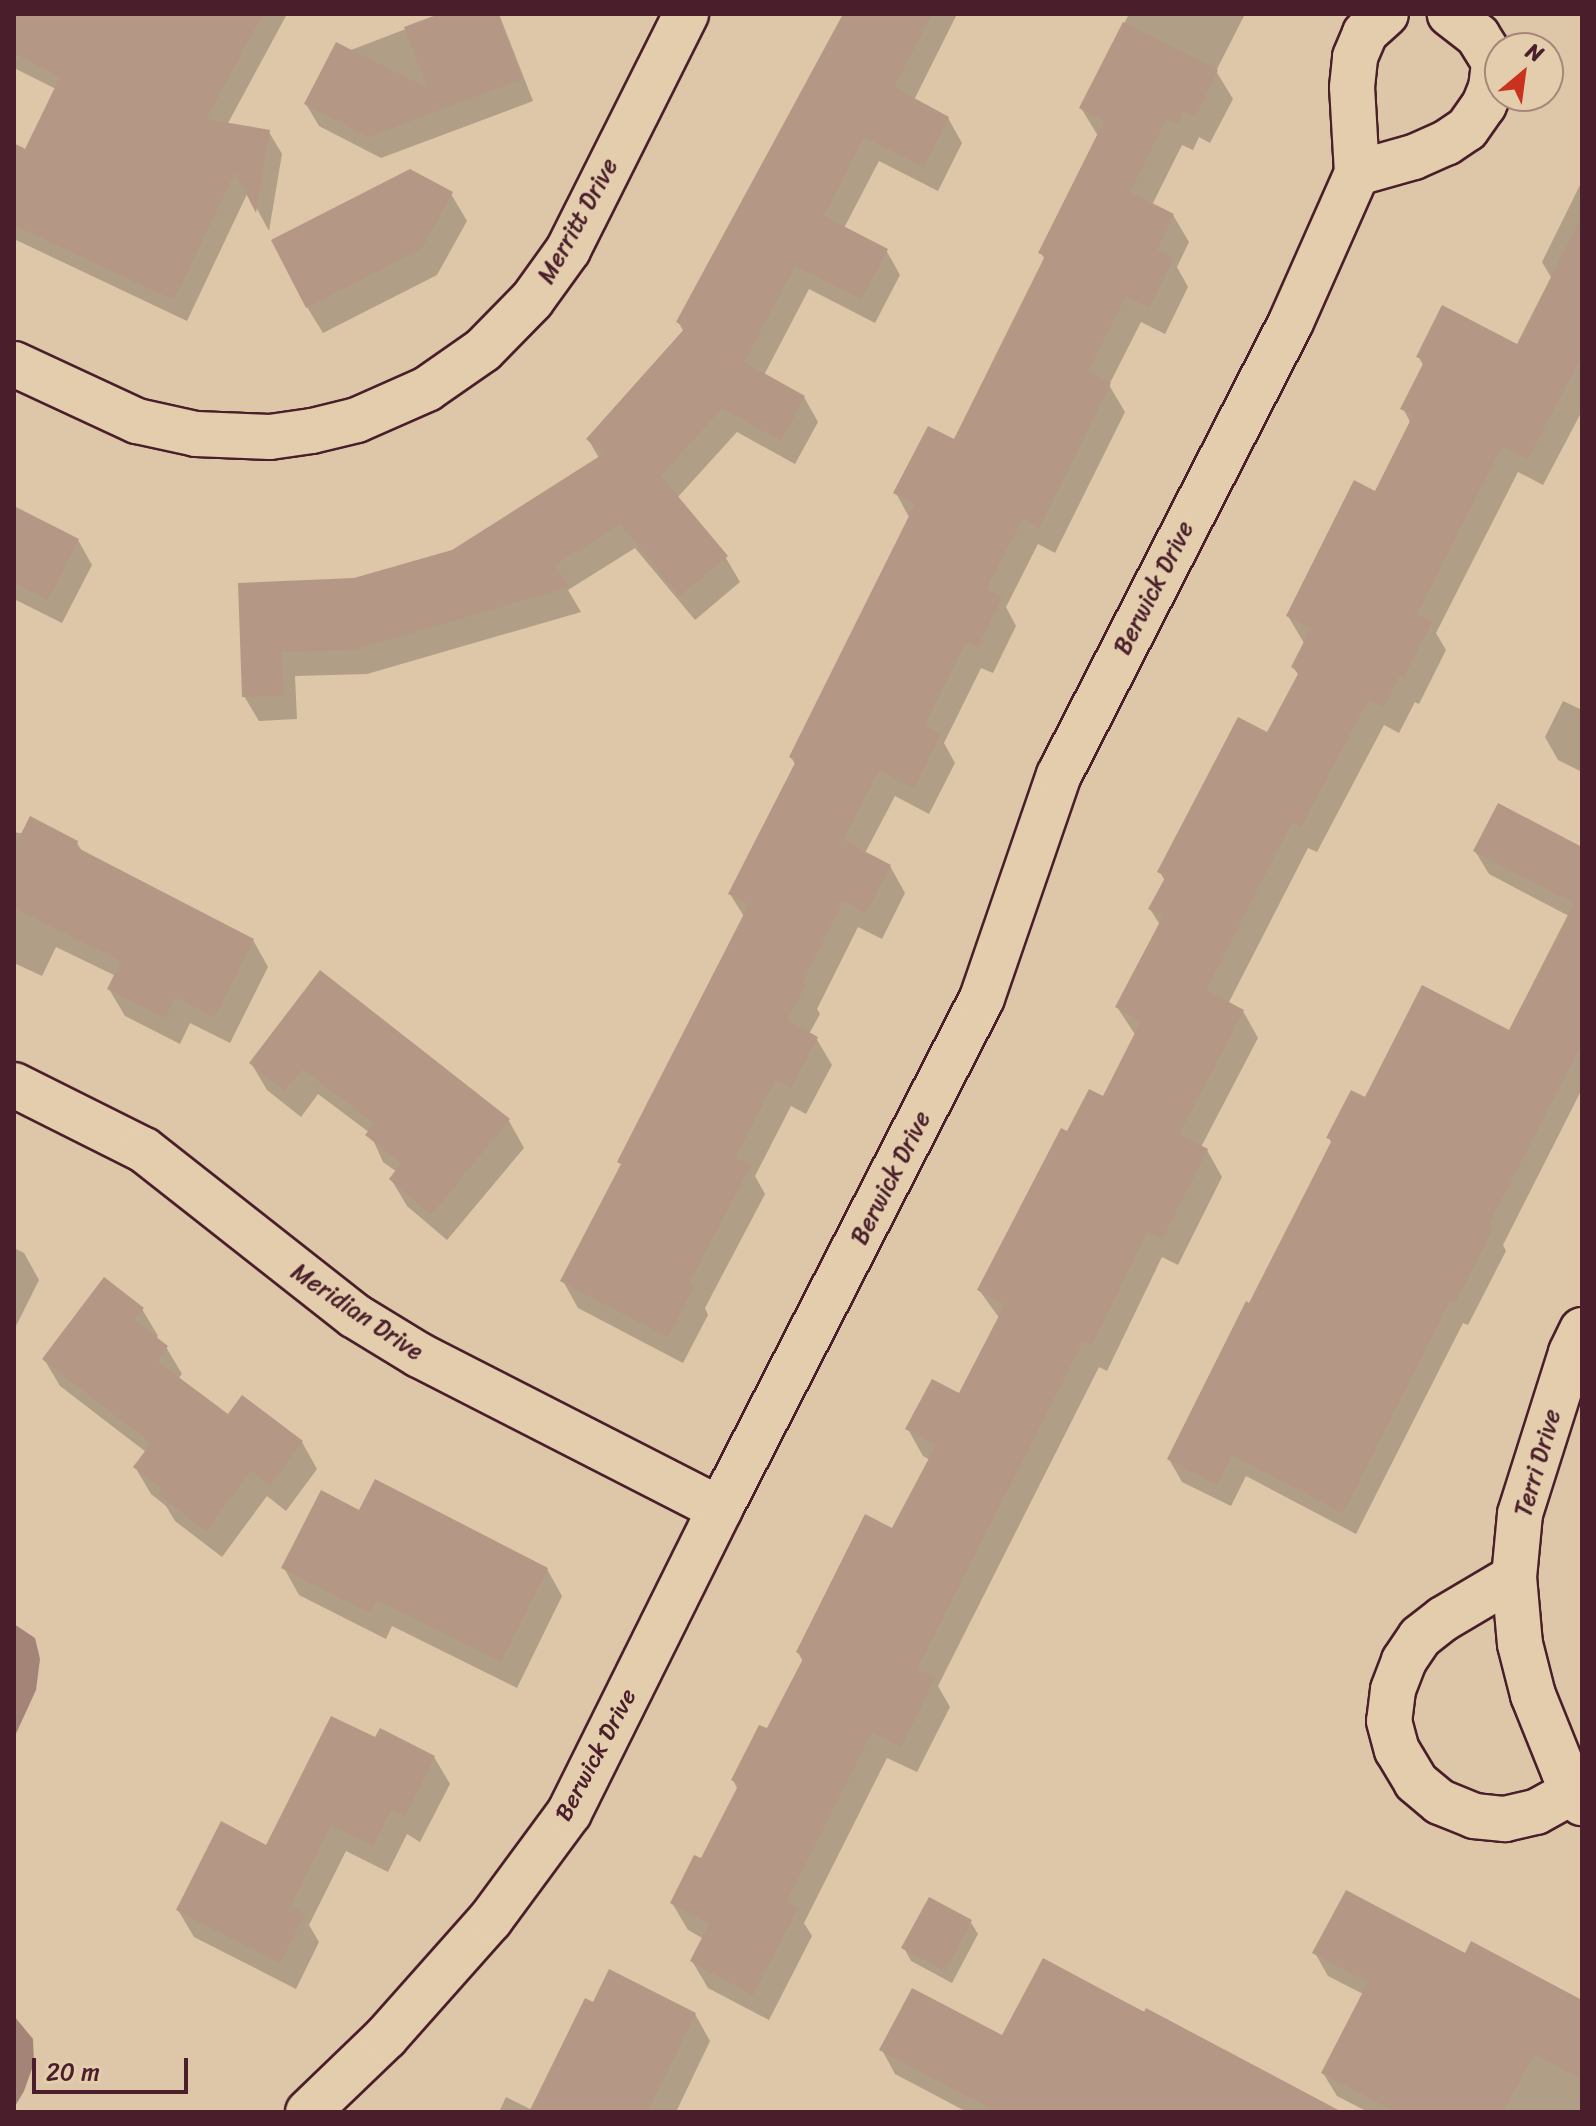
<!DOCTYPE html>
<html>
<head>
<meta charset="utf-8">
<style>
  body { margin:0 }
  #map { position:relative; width:1596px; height:2126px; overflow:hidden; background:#dec6a8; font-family:Sriracha,sans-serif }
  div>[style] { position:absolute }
  .water>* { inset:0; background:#a38476 }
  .shadow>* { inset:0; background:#0003 }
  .building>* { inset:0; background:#b49785 }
  .roads { filter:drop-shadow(2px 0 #4a1f2b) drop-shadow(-2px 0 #4a1f2b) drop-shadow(0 2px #4a1f2b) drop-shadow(0 -2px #4a1f2b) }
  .street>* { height:44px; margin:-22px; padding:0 22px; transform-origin:22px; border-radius:22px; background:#e4cdad }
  span { translate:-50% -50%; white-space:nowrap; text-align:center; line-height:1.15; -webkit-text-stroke:7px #e4cdad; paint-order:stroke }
  .street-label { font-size:24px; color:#4a1f2b }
  .frame { position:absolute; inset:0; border:16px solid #4a1f2b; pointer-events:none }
  .north { position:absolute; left:1484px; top:32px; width:80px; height:80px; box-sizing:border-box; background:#e4cdad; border:2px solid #a68779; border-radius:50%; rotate:29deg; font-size:22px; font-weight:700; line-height:32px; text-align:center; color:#4a1f2b }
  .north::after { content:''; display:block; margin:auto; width:28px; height:36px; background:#c8321e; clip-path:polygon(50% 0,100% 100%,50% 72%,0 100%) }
  .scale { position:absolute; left:32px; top:2058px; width:156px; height:36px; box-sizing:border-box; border:4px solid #4a1f2b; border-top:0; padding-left:10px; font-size:24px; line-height:28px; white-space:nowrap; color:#4a1f2b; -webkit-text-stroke:6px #e4cdad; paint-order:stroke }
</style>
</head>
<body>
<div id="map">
  <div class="water">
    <div style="clip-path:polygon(14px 1624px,35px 1638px,40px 1659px,36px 1690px,14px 1738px)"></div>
    <div style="clip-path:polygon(14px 2016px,33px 2039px,34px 2063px,24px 2091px,14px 2108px)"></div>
  </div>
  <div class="shadow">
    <div style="clip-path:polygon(14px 14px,287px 14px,227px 125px,269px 132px,282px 154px,269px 231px,248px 192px,187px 321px,14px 239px,14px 143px,27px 150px,56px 89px,14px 68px)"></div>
    <div style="clip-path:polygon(445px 14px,499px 14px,533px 101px,381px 158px,319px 126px,306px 104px,330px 58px)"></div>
    <div style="clip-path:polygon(845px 14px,957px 14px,914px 100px,948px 118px,962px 143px,938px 191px,879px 161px,844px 228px,886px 250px,900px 275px,875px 323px,809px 289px,764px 375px,804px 397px,818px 422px,795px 464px,737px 432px,677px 498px,726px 558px,740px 582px,695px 620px,635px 548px,568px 590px,581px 612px,367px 674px,295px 676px,297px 719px,259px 721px,244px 696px,240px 585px,354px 580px,452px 551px,599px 458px,588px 439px,684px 332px,678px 322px)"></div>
    <div style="clip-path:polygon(1129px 14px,1245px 14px,1216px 71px,1233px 99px,1210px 143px,1199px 137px,1193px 150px,1182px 145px,1152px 205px,1173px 215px,1189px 242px,1177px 267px,1188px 287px,1165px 334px,1141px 322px,1109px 385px,1125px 412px,1055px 553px,1038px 544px,1006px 607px,1016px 626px,993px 673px,981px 668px,944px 743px,955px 763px,929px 814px,895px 796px,865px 853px,890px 866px,905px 893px,882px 939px,858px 927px,817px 1009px,820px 1014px,809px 1034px,816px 1038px,832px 1065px,806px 1114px,791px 1106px,755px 1176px,765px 1194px,705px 1308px,708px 1315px,683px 1363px,578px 1308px,563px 1281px,622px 1166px,619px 1161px,745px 918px,730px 894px,796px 766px,791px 757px,910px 519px,896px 493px,955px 441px,1045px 260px,1041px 253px,1098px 136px,1081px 108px)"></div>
    <div style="clip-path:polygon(1582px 181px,1582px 411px,1543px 485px,1518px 472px,1436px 633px,1446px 650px,1419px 704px,1415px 702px,1399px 733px,1384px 725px,1317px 852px,1308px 848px,1228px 1004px,1243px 1011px,1258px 1038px,1201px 1147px,1207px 1150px,1222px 1177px,1178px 1265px,1162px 1257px,1107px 1371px,1099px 1367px,938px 1686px,950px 1707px,917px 1772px,887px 1758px,804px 1923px,812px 1936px,769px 2020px,708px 1988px,692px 1961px,704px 1939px,688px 1930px,672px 1903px,702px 1861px,738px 1790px,733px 1780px,768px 1731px,803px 1662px,798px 1652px,893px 1531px,930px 1460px,923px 1456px,908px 1429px,960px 1396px,1000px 1319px,979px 1290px,1068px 1134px,1104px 1098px,1136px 1036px,1117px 1007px,1160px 925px,1150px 909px,1165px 881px,1160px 872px,1268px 734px,1299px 676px,1293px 667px,1304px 643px,1288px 616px,1376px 494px,1411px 424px,1403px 408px,1424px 367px,1418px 356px,1518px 347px,1552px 279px,1542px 262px)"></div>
    <div style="clip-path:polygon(451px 194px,467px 221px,437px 275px,323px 333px,307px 307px)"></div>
    <div style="clip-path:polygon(14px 508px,78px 540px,92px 565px,62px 623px,14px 599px)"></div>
    <div style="clip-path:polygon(1563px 701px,1582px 710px,1582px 772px,1558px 760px,1545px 737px)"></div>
    <div style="clip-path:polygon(14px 832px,77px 843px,83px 853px,253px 940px,268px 967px,230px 1043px,190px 1023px,180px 1044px,125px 1016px,109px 989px,116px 976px,56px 947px,42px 976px,14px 963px)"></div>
    <div style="clip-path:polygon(1582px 849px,1582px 1089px,1503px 1245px,1506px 1251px,1468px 1325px,1463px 1323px,1356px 1534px,1246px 1476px,1231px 1506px,1182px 1482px,1169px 1459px,1332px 1144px,1329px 1138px,1366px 1100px,1509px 1032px,1569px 916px,1489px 874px,1475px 851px)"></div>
    <div style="clip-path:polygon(321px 972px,509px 1121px,524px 1148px,447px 1240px,407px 1206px,391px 1179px,397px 1172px,383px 1162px,370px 1133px,318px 1094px,301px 1117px,267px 1090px,251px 1063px)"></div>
    <div style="clip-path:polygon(14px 1248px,24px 1253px,39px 1280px,14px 1330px)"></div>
    <div style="clip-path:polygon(142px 1309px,158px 1336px,156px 1339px,166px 1347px,182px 1374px,178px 1379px,229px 1417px,302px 1442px,317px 1469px,286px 1511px,267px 1496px,222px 1557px,175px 1521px,166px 1506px,151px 1494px,135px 1467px,146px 1452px,60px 1386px,44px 1359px)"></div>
    <div style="clip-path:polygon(360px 1513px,547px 1569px,562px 1596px,517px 1688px,392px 1626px,386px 1639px,299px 1595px,284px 1568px)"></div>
    <div style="clip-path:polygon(376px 1740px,434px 1757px,450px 1784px,420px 1842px,407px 1834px,388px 1872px,346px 1851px,309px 1925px,319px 1942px,296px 1989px,194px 1937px,178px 1910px,267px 1847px)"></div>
    <div style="clip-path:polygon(970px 1921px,978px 1934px,952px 1983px,911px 1961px,904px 1948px)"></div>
    <div style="clip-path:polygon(1315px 1953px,1465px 1955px,1582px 2002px,1582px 2112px,1368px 2112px,1337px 2096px,1323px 2073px,1363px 1994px,1328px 1976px)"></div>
    <div style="clip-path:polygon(1044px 1961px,1249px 2065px,1305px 2112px,967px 2112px,895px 2074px,882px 2050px,1003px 2037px)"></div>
    <div style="clip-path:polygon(695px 2014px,710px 2041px,676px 2112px,499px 2112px,506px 2097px,532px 2110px)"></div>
  </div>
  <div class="building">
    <div style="clip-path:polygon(14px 14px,263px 14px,206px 119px,270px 130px,256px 213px,235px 172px,174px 300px,14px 225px,14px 144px,25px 149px,60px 77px,14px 53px)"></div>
    <div style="clip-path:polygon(439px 14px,498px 14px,522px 79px,368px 137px,304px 104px,336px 42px,427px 88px,404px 27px)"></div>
    <div style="clip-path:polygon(843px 14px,932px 14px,894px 87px,949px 117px,924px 167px,864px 137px,824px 216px,888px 249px,861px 299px,795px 266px,744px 362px,805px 396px,781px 441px,722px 408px,661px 476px,728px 556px,679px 596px,620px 524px,555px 565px,569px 587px,353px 650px,282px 652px,284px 695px,242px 697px,238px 583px,354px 578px,452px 550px,603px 454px,586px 439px,686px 327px,676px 322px)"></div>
    <div style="clip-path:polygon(1123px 22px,1218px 70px,1195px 117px,1183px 111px,1177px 124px,1166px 119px,1130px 192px,1174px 214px,1157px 250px,1174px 258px,1149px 308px,1126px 296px,1088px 371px,1111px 383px,1039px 528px,1023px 518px,986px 589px,1002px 597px,978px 647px,966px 642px,924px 726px,941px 734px,914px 788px,879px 770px,843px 840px,891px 865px,866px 913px,843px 901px,802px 983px,806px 985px,787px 1020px,818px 1037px,791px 1088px,775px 1080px,735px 1158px,751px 1165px,689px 1283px,694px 1286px,668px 1337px,560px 1281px,621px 1164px,617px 1162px,749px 904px,728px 894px,796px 761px,789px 757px,915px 504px,893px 493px,928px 426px,954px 439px,1045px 256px,1038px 253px,1104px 121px,1079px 108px)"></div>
    <div style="clip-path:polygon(410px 169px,453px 192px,422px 248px,306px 308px,271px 240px)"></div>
    <div style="clip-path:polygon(1582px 216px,1582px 355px,1528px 459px,1502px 446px,1417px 614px,1432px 622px,1403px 678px,1399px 676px,1384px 707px,1368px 700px,1301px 827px,1292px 822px,1206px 990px,1244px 1010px,1179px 1134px,1208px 1149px,1162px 1239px,1147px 1232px,1092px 1345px,1083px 1341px,917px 1669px,935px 1678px,901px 1747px,872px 1732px,786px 1902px,798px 1908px,753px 1995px,690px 1961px,709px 1924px,670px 1903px,694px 1855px,701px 1858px,739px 1784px,731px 1780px,759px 1725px,767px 1728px,804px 1657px,796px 1652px,865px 1514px,892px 1528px,936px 1445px,905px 1429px,932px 1379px,959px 1393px,1005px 1304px,977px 1290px,1061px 1128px,1067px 1131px,1089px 1089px,1103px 1096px,1141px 1021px,1115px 1007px,1163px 916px,1148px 909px,1166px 876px,1157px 872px,1238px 717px,1267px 732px,1299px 672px,1291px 667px,1311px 628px,1286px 616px,1354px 480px,1375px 491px,1413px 415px,1400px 409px,1425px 360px,1416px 357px,1442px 305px,1517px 344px)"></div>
    <div style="clip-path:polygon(14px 506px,79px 539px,48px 600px,14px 583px)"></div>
    <div style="clip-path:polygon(1498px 803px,1582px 847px,1582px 1043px,1489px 1224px,1494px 1227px,1455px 1303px,1450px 1301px,1343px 1513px,1232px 1455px,1217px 1485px,1167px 1459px,1246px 1301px,1249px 1303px,1332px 1140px,1326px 1138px,1351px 1090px,1365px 1097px,1422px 985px,1509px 1030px,1574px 903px,1473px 851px)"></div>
    <div style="clip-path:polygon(30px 816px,78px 841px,76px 847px,254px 939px,215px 1017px,175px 997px,165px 1018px,107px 989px,121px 961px,14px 908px,14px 848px)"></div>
    <div style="clip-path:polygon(320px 970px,510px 1119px,431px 1215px,389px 1179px,401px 1163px,365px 1135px,375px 1123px,302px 1069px,285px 1091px,249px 1063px)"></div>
    <div style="clip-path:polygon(104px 1277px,144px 1308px,134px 1320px,168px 1346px,157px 1361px,228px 1414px,242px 1395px,303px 1441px,270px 1485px,251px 1470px,206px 1531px,157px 1494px,162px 1489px,133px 1467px,151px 1443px,42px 1359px)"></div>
    <div style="clip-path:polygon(375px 1479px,548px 1568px,501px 1662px,377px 1600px,370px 1613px,281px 1568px,321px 1490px,359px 1510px)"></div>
    <div style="clip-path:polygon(331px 1716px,375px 1737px,380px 1728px,435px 1756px,405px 1816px,391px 1809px,373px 1846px,331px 1825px,290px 1907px,305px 1914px,280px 1963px,176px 1910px,221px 1821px,266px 1845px)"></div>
    <div style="clip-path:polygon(1346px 1890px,1465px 1953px,1471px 1941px,1582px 2000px,1582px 2079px,1534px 2054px,1503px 2112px,1397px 2112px,1321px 2073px,1368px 1982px,1312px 1953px)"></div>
    <div style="clip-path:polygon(929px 1897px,972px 1920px,945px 1971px,901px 1948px)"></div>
    <div style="clip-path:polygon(1043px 1958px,1144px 2012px,1146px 2008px,1342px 2112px,998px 2112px,879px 2050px,912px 1988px,1002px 2035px)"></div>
    <div style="clip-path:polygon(609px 1969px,696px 2013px,647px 2112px,529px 2112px,585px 1998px,593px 2002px)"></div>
  </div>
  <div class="roads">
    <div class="street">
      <div style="left:1357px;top:173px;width:59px;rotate:-15.7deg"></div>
      <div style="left:1414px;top:157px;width:35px;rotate:-24deg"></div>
      <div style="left:1446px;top:143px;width:25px;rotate:-34deg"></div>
      <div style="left:1467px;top:129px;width:29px;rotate:-55deg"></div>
      <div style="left:1484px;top:105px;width:18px;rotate:-68deg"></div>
      <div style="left:1491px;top:88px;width:26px;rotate:-83deg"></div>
      <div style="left:1494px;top:62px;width:31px;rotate:-122deg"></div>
      <div style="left:1478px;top:36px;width:36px;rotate:-142deg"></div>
      <div style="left:14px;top:364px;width:136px;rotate:24.9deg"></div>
      <div style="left:137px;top:421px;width:60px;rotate:12.4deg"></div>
      <div style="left:196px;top:434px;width:74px;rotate:2.3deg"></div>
      <div style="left:270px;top:437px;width:42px;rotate:-8.1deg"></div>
      <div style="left:312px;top:431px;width:46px;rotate:-13.7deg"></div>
      <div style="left:357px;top:420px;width:77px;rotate:-23.9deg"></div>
      <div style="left:427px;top:389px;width:68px;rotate:-34.9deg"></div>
      <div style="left:483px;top:350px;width:70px;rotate:-45.6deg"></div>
      <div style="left:532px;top:300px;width:62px;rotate:-54.2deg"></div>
      <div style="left:568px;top:250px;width:264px;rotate:-63.4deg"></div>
      <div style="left:14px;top:1085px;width:145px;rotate:26.6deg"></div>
      <div style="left:144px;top:1150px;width:268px;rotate:38.2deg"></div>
      <div style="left:355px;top:1316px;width:75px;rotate:31.4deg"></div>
      <div style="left:419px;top:1355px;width:338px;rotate:27.1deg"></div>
      <div style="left:1582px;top:1330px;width:25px;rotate:116deg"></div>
      <div style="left:1571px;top:1353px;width:169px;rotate:107.6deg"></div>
      <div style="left:1520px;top:1514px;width:63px;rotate:95.4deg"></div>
      <div style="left:1514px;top:1577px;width:67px;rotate:84.9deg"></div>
      <div style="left:1520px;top:1644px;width:53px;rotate:75.7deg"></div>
      <div style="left:1533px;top:1695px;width:83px;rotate:68.1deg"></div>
      <div style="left:1564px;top:1772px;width:36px;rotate:60deg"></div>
      <div style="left:1514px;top:1577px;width:82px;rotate:149.4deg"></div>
      <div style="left:1443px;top:1619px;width:29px;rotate:142deg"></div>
      <div style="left:1420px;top:1637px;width:29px;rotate:124deg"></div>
      <div style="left:1404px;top:1661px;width:31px;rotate:111deg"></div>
      <div style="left:1393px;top:1690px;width:31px;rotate:97deg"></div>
      <div style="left:1389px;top:1721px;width:30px;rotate:75deg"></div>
      <div style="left:1397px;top:1750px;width:37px;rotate:59deg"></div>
      <div style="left:1416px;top:1782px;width:31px;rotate:40deg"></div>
      <div style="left:1440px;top:1802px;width:37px;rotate:22deg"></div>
      <div style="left:1474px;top:1816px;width:31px;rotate:6deg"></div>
      <div style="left:1505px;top:1819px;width:32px;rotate:-13deg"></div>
      <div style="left:1536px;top:1812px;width:43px;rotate:-28.9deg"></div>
      <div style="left:308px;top:2112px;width:108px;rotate:-43.9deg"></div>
      <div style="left:386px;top:2037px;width:157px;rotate:-48.4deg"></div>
      <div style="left:490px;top:1920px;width:133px;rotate:-53.6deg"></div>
      <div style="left:569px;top:1813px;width:339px;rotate:-63.6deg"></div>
      <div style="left:720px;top:1509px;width:574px;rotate:-62.85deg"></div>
      <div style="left:982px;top:998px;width:236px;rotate:-71deg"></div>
      <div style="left:1059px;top:775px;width:509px;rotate:-62.88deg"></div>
      <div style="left:1291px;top:322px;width:163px;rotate:-66.1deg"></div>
      <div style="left:1357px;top:173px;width:86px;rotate:-93.3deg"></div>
      <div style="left:1352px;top:87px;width:30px;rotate:-84deg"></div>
      <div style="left:1355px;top:57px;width:26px;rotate:-67deg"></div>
      <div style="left:1365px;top:33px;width:28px;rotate:-42deg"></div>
    </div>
  </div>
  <div class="street-label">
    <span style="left:578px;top:221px;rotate:-61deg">Merritt Drive</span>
    <span style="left:1154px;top:588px;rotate:-63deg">Berwick Drive</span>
    <span style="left:891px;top:1178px;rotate:-63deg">Berwick Drive</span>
    <span style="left:357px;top:1312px;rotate:34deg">Meridian Drive</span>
    <span style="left:1538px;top:1463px;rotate:-74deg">Terri Drive</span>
    <span style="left:596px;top:1755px;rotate:-62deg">Berwick Drive</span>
  </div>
  <div class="frame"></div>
  <div class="north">N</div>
  <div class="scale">20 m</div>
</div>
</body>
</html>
